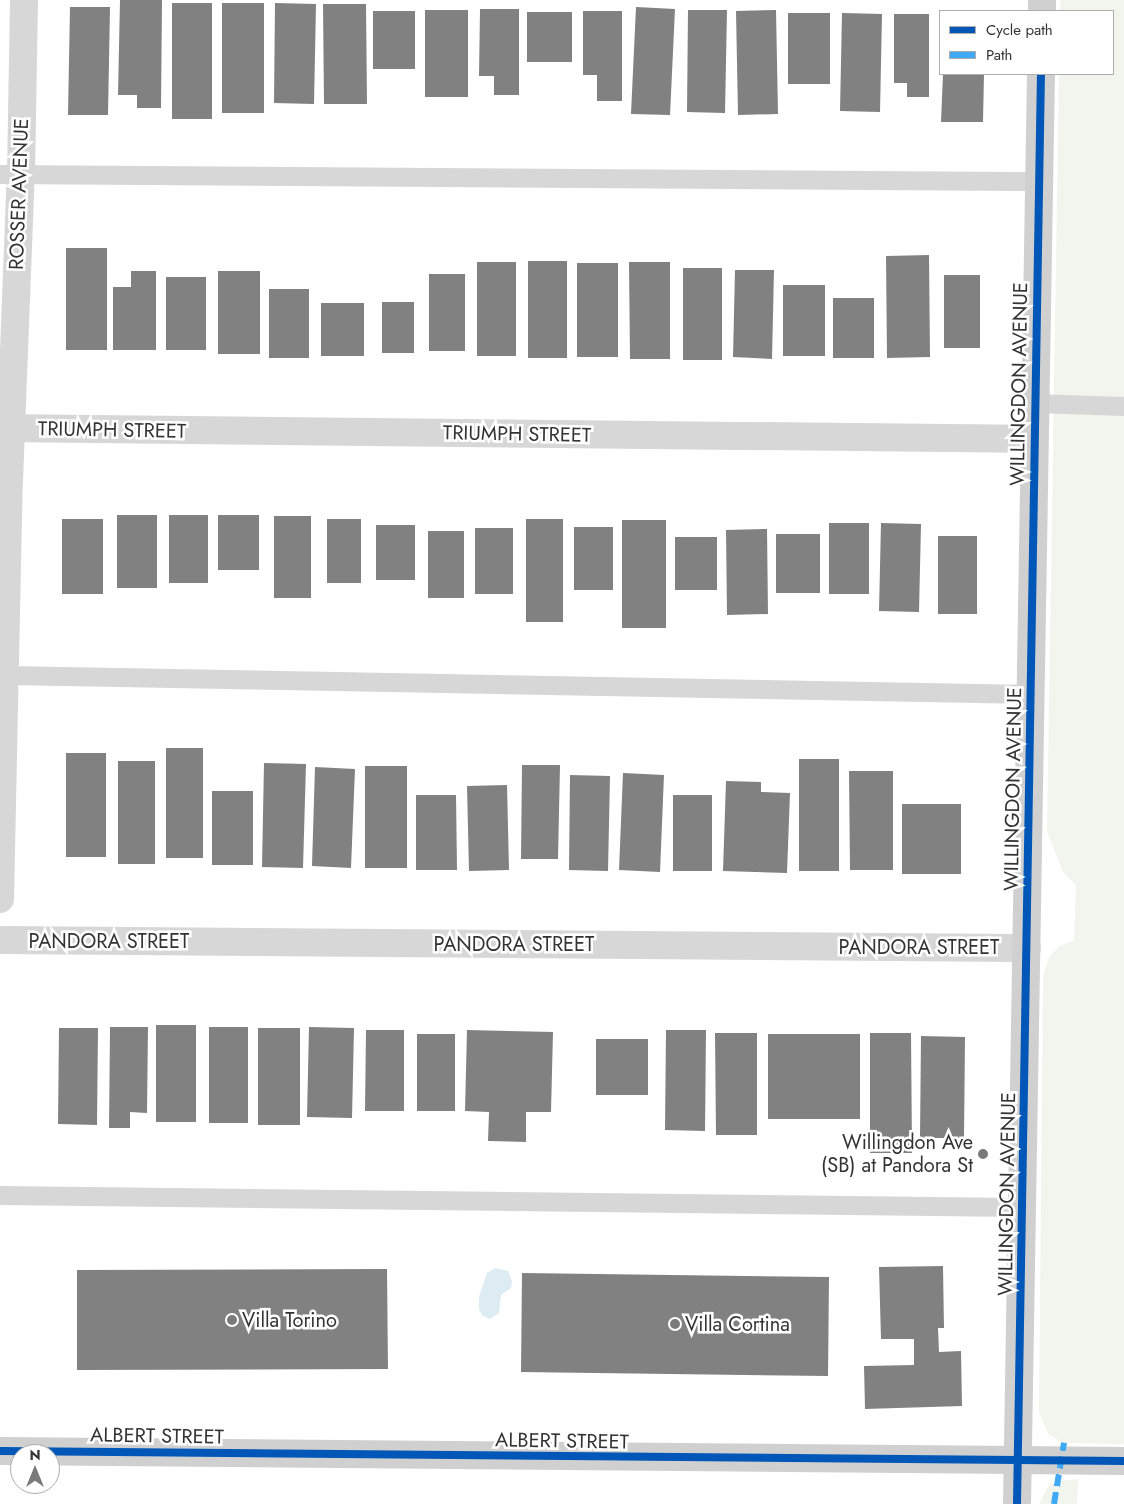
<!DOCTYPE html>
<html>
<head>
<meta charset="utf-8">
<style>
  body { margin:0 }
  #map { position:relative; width:1124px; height:1504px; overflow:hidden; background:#fff; font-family:Jost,sans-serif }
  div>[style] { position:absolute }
  .green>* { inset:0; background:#f1f5ed }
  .water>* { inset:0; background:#ddebf3 }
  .building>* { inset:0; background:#818181 }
  .lane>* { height:19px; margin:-9.5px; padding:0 9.5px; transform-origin:9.5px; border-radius:9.5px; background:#d7d7d7 }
  .street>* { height:28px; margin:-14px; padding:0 14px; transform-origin:14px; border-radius:14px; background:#d7d7d7 }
  .secondary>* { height:28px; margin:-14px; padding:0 14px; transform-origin:14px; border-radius:14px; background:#d0d0d0 }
  .quiet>* { height:6px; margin-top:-3px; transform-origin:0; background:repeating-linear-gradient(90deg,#3fa9f5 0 12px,transparent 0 18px) }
  .cycleway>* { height:8px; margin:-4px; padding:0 4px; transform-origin:4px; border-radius:4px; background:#0057b8 }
  .dots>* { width:14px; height:14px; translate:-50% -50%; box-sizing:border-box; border:2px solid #fff; border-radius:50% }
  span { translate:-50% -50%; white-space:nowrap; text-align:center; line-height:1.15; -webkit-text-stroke:5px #fff; paint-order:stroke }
  .street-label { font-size:20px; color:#333 }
  .poi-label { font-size:20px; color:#333 }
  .right { translate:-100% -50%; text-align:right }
  .left { translate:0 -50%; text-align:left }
  .legend { position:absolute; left:939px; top:10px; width:175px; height:65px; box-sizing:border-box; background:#fff; border:1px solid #adadad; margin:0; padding:6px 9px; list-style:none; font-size:15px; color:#333 }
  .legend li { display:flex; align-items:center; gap:10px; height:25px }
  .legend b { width:25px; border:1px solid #adadad }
  .north { position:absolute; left:10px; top:1444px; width:50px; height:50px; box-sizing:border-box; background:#fff; border:1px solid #adadad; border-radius:50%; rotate:0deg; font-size:14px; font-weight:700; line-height:20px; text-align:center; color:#333 }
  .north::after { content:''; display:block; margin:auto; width:18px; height:22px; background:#7a7a7a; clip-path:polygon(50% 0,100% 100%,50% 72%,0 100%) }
</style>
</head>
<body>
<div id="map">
  <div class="green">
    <div style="clip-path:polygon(1061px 0,1124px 0,1124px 1444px,1064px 1443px,1049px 1435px,1039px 1413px,1043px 977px,1049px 957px,1060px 946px,1074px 940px,1076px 885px,1063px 872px,1047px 831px,1059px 74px,1113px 74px,1113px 11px,1060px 11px)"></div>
    <div style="clip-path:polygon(1078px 1479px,1077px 1504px,1039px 1504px,1048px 1486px,1057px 1481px)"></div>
  </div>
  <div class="water">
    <div style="clip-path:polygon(495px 1268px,508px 1271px,512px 1281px,511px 1288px,501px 1295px,499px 1313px,490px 1319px,483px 1316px,479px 1310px,479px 1297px,487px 1273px)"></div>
  </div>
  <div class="building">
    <div style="clip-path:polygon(120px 0,162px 0,161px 108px,137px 108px,137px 95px,118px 95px)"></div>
    <div style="clip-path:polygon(172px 3px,212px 3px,212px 119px,172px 119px)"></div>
    <div style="clip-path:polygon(222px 3px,264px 3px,264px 113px,222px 113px)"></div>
    <div style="clip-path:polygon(275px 3px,316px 4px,314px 104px,274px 103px)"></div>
    <div style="clip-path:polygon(323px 4px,366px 4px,367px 104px,324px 104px)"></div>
    <div style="clip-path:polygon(70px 7px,110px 7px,108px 115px,68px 115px)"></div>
    <div style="clip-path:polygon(636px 7px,675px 9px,670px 115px,631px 114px)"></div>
    <div style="clip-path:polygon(480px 9px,519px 9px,519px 95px,494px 95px,494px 76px,479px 76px)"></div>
    <div style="clip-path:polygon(425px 10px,468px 10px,468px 97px,425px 97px)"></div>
    <div style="clip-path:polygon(688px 10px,727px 10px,725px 113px,687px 112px)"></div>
    <div style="clip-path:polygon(776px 10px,778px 114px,738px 115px,736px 11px)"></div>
    <div style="clip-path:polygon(373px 11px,415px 11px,415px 69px,373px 69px)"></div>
    <div style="clip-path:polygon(583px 11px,622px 11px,622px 101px,597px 101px,597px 75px,583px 75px)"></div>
    <div style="clip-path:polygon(527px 12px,572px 12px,572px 62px,527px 62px)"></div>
    <div style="clip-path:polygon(788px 13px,830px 13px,830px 84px,788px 84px)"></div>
    <div style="clip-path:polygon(842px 13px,882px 14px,880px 112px,840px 111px)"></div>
    <div style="clip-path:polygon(894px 14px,929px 14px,929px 97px,907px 97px,907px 83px,894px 83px)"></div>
    <div style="clip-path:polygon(943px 74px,984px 74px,983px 122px,941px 122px)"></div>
    <div style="clip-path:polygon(66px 248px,107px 248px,107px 350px,66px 350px)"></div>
    <div style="clip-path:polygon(929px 255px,930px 357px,887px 358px,886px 256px)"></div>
    <div style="clip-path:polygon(528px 261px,567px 261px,567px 358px,528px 358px)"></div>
    <div style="clip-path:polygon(477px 262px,516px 262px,516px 356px,477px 356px)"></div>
    <div style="clip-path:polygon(629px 262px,670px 262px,670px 359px,630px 359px)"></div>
    <div style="clip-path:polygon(577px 263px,618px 263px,618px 357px,577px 357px)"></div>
    <div style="clip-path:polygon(683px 268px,722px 268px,722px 360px,683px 360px)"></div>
    <div style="clip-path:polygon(735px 270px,774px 270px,772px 359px,733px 357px)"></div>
    <div style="clip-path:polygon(131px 271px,156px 271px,156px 350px,113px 350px,113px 287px,131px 287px)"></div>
    <div style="clip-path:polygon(218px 271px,260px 271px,260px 354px,218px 354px)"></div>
    <div style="clip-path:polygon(429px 274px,465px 274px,465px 351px,429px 351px)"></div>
    <div style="clip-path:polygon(944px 275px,980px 275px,980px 348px,944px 348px)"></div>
    <div style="clip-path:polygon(166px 277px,206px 277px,206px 350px,166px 350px)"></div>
    <div style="clip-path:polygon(783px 285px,825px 285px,825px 356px,783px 356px)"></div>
    <div style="clip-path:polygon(269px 289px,309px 289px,309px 358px,269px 358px)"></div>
    <div style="clip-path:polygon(833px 298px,874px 298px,874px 358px,833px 358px)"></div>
    <div style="clip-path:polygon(382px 302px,414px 302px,414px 353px,382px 353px)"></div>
    <div style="clip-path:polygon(321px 303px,364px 303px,364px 356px,321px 356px)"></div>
    <div style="clip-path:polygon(117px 515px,157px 515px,157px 588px,117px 588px)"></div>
    <div style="clip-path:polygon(169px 515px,208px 515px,208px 583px,169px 583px)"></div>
    <div style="clip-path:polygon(218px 515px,259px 515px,259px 570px,218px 570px)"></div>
    <div style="clip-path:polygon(274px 516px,311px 516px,311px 598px,274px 598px)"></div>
    <div style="clip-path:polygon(62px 519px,103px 519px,103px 594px,62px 594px)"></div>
    <div style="clip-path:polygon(327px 519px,361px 519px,361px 583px,327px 583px)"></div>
    <div style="clip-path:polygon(526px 519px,563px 519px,563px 622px,526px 622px)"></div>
    <div style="clip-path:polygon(622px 520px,666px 520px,666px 628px,622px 628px)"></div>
    <div style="clip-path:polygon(829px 523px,869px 523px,869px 594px,829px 594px)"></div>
    <div style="clip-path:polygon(881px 523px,921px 524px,919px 612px,879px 611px)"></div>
    <div style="clip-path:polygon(376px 525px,415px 525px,415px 580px,376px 580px)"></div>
    <div style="clip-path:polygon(574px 527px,613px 527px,613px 590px,574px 590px)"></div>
    <div style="clip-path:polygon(475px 528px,513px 528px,513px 594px,475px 594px)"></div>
    <div style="clip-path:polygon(767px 529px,768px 614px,727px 615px,726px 530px)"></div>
    <div style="clip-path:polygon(428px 531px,464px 531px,464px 598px,428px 598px)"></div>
    <div style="clip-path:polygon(776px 534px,820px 534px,820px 593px,776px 593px)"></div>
    <div style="clip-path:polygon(938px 536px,977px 536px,977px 614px,938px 614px)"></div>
    <div style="clip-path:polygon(675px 537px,717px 537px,717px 590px,675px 590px)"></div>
    <div style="clip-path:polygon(166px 748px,203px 748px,203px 858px,166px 858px)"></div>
    <div style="clip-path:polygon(66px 753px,106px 753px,106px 857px,66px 857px)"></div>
    <div style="clip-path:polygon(799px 759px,839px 759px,839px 871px,799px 871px)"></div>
    <div style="clip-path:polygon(118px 761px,155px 761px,155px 864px,118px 864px)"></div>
    <div style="clip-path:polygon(264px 763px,306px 764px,303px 868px,262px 867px)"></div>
    <div style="clip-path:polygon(522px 765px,560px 765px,558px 859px,521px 859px)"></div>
    <div style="clip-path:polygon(365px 766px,407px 766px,407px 868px,365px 868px)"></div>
    <div style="clip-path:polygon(315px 767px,355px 769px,351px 868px,312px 866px)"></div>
    <div style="clip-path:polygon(849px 771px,893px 771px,893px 870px,850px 870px)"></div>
    <div style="clip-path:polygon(623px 773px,664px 775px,660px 872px,619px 870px)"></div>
    <div style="clip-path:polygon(570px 775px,610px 776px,608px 871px,569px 870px)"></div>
    <div style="clip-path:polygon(726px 781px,761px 782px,761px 792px,790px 793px,787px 873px,723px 871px)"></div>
    <div style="clip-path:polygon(507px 785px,509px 870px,469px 871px,467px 786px)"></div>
    <div style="clip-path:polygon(212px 791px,253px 791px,253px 865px,212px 865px)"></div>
    <div style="clip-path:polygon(416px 795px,456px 795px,457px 870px,416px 870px)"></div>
    <div style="clip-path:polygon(673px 795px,712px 795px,712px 871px,673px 871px)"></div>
    <div style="clip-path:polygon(902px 804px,961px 804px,961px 874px,902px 874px)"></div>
    <div style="clip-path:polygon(156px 1025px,196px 1025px,196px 1122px,156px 1122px)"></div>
    <div style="clip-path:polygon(110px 1027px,148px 1027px,147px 1113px,130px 1112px,130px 1128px,109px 1128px)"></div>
    <div style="clip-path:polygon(209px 1027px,248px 1027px,248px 1123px,209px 1123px)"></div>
    <div style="clip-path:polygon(309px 1027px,354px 1028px,352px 1118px,307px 1117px)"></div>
    <div style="clip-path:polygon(59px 1028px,98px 1028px,97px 1125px,58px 1124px)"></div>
    <div style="clip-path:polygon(258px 1028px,300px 1028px,300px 1125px,258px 1125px)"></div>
    <div style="clip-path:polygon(366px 1030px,404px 1030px,404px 1111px,365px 1111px)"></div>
    <div style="clip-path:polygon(467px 1030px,553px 1032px,551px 1112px,526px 1112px,526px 1142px,488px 1141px,489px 1112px,465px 1111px)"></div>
    <div style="clip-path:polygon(666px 1030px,706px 1030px,705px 1131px,665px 1130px)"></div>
    <div style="clip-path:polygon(715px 1033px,757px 1033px,757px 1135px,716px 1135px)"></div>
    <div style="clip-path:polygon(870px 1033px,911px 1033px,912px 1153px,870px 1153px)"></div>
    <div style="clip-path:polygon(417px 1034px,455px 1034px,455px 1111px,417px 1111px)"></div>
    <div style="clip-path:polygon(768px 1034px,860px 1034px,860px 1119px,768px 1119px)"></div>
    <div style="clip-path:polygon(921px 1036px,965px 1037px,964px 1138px,920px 1138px)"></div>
    <div style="clip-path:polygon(596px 1039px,648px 1039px,648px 1095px,596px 1095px)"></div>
    <div style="clip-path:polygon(943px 1266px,944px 1328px,938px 1328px,939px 1352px,961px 1351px,962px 1406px,865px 1409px,864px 1366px,914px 1365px,914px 1339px,881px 1339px,879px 1267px)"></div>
    <div style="clip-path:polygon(387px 1269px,388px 1369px,77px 1370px,77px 1270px)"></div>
    <div style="clip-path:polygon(522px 1273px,829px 1277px,828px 1376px,521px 1372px)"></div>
  </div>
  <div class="lane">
    <div style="left:0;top:174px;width:1039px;rotate:0.39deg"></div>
    <div style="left:1035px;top:403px;width:89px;rotate:1.9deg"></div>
    <div style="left:7px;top:675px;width:1024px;rotate:1.06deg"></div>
    <div style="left:0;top:1195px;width:1024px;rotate:0.67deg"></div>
  </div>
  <div class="street">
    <div style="left:0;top:428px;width:1034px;rotate:0.61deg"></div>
    <div style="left:0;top:899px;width:418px;rotate:-88.8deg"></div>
    <div style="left:9px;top:481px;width:307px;rotate:-87.8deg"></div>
    <div style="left:21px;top:174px;width:174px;rotate:-89deg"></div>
    <div style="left:0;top:940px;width:1027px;rotate:0.45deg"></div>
  </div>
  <div class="secondary">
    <div style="left:1042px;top:11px;width:11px;rotate:-90deg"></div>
    <div style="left:0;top:1451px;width:1124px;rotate:0.51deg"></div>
    <div style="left:1017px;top:1504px;width:1430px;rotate:-89.04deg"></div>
  </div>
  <div class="quiet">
    <div style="left:1054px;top:1504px;width:62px;rotate:-80.7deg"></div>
  </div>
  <div class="cycleway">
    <div style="left:0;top:1451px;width:1124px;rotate:0.51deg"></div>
    <div style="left:1017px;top:1504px;width:1430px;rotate:-89.04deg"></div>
  </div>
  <div class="dots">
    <div style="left:983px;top:1154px;background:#7a7a7a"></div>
    <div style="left:232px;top:1320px;background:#7a7a7a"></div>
    <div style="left:675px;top:1324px;background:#7a7a7a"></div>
  </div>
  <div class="street-label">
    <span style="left:19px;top:194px;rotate:-88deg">ROSSER AVENUE</span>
    <span style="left:1019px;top:384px;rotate:-89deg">WILLINGDON AVENUE</span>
    <span style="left:112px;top:430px;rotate:1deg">TRIUMPH STREET</span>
    <span style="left:517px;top:434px;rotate:1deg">TRIUMPH STREET</span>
    <span style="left:1013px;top:789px;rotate:-89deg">WILLINGDON AVENUE</span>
    <span style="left:109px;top:941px">PANDORA STREET</span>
    <span style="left:514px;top:944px">PANDORA STREET</span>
    <span style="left:919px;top:947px">PANDORA STREET</span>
    <span style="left:1007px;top:1194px;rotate:-89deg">WILLINGDON AVENUE</span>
    <span style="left:157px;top:1436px;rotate:1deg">ALBERT STREET</span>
    <span style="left:562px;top:1441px;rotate:1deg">ALBERT STREET</span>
  </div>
  <div class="poi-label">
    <span class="right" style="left:973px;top:1154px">Willingdon Ave<br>(SB) at Pandora St</span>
    <span class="left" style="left:242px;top:1320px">Villa Torino</span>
    <span class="left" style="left:685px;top:1324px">Villa Cortina</span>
  </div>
  <ul class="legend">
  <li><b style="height:6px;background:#0057b8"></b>Cycle path</li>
  <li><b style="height:6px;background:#3fa9f5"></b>Path</li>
  </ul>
  <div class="north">N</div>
</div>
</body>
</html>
